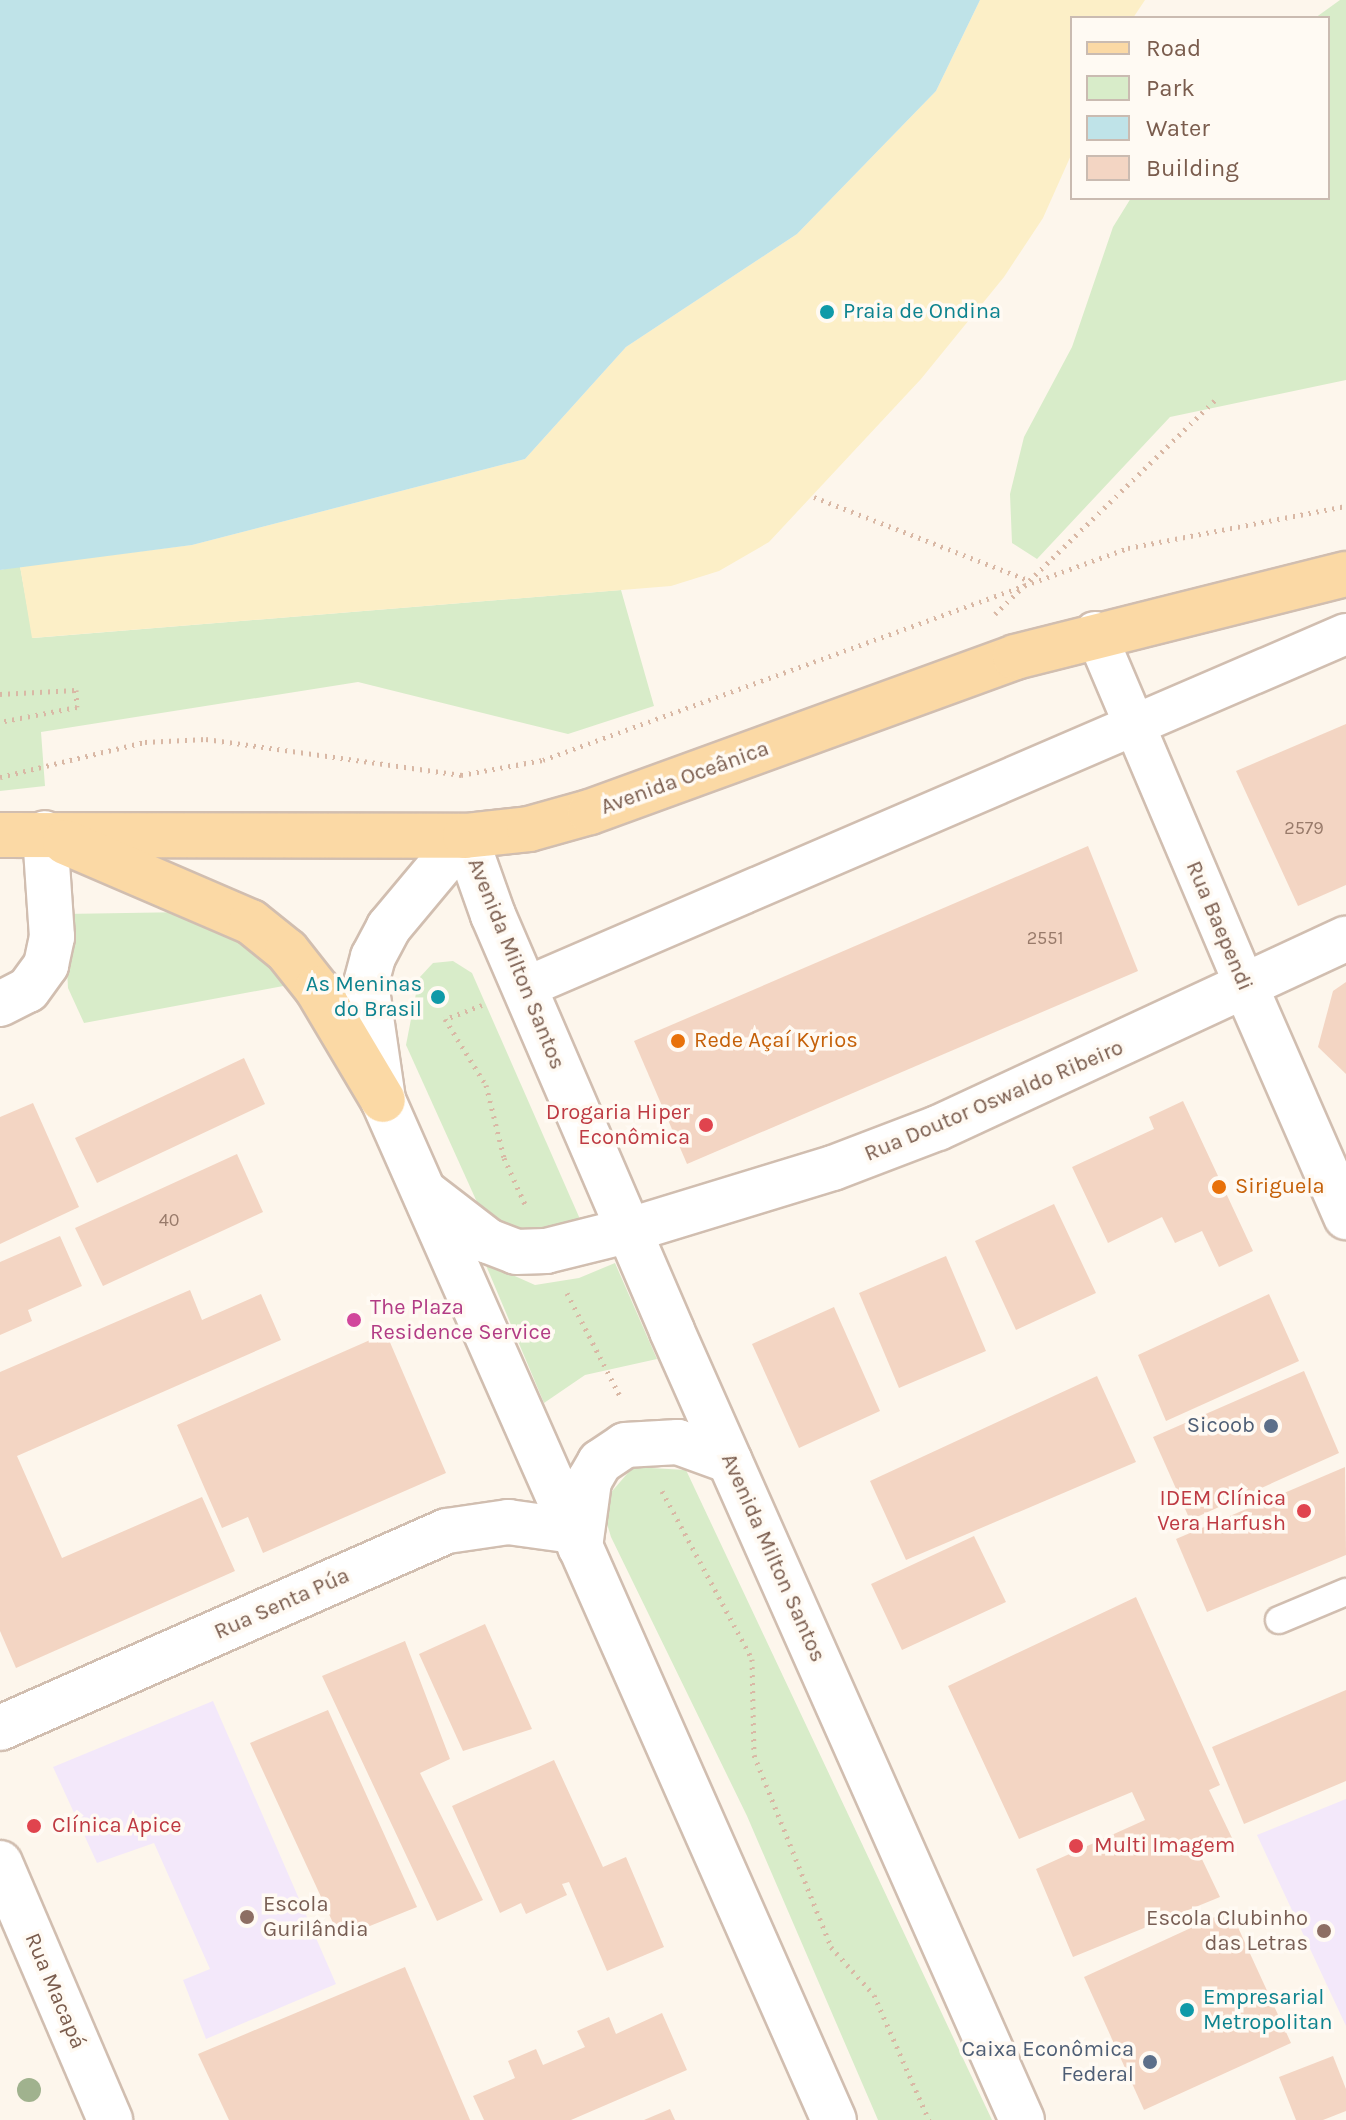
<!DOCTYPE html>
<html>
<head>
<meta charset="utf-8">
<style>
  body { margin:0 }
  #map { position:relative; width:1346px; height:2120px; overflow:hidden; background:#fdf6ec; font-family:Karla,sans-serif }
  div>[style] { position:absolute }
  .education>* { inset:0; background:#f3e8fa }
  .green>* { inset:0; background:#d8ecc9 }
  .sand>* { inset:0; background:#fcefc7 }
  .water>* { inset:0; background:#bfe3e8 }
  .building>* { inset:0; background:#f3d5c3 }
  .path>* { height:5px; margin-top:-2.5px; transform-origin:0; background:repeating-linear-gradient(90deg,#d9b8a5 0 2px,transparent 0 8px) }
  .roads { filter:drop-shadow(2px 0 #d1beb0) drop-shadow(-2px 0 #d1beb0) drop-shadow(0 2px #d1beb0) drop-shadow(0 -2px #d1beb0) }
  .service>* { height:26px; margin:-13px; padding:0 13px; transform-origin:13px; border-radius:13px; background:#fff }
  .pedestrian>* { height:40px; margin:-20px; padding:0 20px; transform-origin:20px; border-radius:20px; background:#fff }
  .minor>* { height:44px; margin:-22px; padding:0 22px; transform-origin:22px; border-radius:22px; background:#fff }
  .secondary>* { height:44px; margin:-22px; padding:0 22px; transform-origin:22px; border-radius:22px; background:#fff }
  .primary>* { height:44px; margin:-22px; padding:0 22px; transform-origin:22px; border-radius:22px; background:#fbd9a5 }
  .trees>* { width:24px; height:24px; margin:-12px; border-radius:50%; background:#a0b28e }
  .dots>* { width:22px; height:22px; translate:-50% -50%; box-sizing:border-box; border:4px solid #fffaf3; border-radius:50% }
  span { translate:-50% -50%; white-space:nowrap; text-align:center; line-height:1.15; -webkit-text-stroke:7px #fffaf3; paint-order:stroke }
  .number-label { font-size:18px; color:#987a6a }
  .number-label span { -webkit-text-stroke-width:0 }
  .culture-label { font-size:22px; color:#0d838f }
  .left { translate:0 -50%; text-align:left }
  .right { translate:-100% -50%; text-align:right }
  .street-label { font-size:22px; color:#7a5c4d }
  .food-label { font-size:22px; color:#c56008 }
  .health-label { font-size:22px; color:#be3a42 }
  .hotel-label { font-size:22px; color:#b23c85 }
  .service-label { font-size:22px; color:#4e5e75 }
  .education-label { font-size:22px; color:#785e54 }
  .legend { position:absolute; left:1070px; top:16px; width:260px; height:184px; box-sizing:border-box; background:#fffaf3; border:2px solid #cabbb1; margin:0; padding:10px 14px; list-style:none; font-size:24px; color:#7a5c4d }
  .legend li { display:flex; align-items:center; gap:16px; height:40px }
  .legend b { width:40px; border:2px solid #cabbb1 }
</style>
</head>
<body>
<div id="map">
  <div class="education">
    <div style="clip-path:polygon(213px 1701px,336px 1984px,206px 2039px,183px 1980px,210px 1969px,154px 1843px,97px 1863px,53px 1767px)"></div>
    <div style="clip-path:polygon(1346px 1799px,1346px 2026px,1257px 1835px)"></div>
  </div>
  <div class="green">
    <div style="clip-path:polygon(1340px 0,1346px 0,1346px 380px,1170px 417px,1037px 559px,1012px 543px,1010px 494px,1024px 437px,1072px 347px,1113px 227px,1131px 198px,1328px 198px,1328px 18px,1315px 18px)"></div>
    <div style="clip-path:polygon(20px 566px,33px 638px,621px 590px,654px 706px,568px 734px,358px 682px,41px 732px,45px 786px,0 791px,0 570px)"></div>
    <div style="clip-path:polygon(188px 912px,243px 939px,294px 984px,84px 1023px,68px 988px,64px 914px)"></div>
    <div style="clip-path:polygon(453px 961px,472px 973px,583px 1226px,530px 1243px,481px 1211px,406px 1045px,419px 978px,433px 963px)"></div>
    <div style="clip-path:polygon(485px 1263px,535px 1285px,579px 1278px,615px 1263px,657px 1359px,585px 1375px,544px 1403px)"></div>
    <div style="clip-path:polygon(633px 1467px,686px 1470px,992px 2120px,878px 2120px,747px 1816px,611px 1537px,601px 1504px)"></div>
  </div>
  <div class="sand">
    <div style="clip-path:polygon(980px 0,1145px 0,1133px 18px,1072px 18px,1072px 153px,1043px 218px,1004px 277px,921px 379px,769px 542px,719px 571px,671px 586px,32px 638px,20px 566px,192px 545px,525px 459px,626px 347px,797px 234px,936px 91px)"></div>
  </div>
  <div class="water">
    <div style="clip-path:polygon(0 0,980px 0,936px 91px,797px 234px,626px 347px,525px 459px,192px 545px,0 570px)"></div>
  </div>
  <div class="building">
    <div style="clip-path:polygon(1346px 724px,1346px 885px,1298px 906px,1236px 771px)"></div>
    <div style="clip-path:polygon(1088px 846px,1138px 971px,687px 1164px,634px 1041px)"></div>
    <div style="clip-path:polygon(1346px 982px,1346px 1074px,1318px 1047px,1333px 991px)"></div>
    <div style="clip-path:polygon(244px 1058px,265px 1104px,97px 1183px,75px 1138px)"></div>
    <div style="clip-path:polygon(1183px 1101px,1253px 1251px,1219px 1267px,1202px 1231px,1175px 1243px,1162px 1217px,1108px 1243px,1072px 1167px,1154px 1129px,1149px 1117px)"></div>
    <div style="clip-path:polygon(33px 1103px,79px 1207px,0 1244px,0 1117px)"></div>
    <div style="clip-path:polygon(237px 1154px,263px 1212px,103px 1286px,75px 1228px)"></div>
    <div style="clip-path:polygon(1054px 1204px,1096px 1293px,1016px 1330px,975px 1241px)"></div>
    <div style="clip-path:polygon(60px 1236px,82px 1286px,28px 1310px,32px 1321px,0 1335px,0 1262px)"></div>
    <div style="clip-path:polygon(946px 1256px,986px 1351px,899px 1388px,859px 1293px)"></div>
    <div style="clip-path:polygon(190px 1290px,202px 1320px,261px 1294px,281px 1340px,17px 1456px,62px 1558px,202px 1497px,235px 1571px,16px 1668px,0 1631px,0 1372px)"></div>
    <div style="clip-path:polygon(1269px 1294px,1299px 1361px,1166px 1421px,1138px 1355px)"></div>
    <div style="clip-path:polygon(834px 1307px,880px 1411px,799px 1448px,752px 1344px)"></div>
    <div style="clip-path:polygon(386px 1333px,446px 1473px,263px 1553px,248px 1517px,222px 1528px,177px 1425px)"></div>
    <div style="clip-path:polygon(1304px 1371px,1339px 1453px,1190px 1520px,1153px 1437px)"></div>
    <div style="clip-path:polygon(1097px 1376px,1136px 1462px,906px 1560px,870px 1481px)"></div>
    <div style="clip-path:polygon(1345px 1467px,1346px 1555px,1207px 1612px,1176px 1539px)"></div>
    <div style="clip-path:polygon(974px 1536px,1006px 1602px,902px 1650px,871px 1584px)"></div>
    <div style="clip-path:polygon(1136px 1597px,1220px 1785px,1209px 1790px,1233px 1840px,1200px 1855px,1220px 1897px,1073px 1957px,1036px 1869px,1145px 1820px,1132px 1792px,1019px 1839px,948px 1686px)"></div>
    <div style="clip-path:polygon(485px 1624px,532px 1729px,463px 1751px,419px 1654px)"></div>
    <div style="clip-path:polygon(405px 1641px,450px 1759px,420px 1773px,483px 1900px,437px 1921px,322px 1676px)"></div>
    <div style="clip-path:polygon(1346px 1690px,1346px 1781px,1244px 1824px,1212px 1747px)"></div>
    <div style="clip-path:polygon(328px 1710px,417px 1907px,340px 1938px,250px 1743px)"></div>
    <div style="clip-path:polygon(554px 1760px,603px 1867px,626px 1857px,664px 1947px,607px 1971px,569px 1882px,562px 1884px,567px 1895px,526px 1914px,521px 1903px,500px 1913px,452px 1806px)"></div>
    <div style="clip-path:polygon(1230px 1910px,1291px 2043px,1144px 2110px,1084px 1977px)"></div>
    <div style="clip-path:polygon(405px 1967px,470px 2120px,229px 2120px,198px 2054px)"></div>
    <div style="clip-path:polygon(662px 2013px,687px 2070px,571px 2120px,484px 2120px,473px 2096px,515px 2078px,508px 2061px,536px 2049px,543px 2065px,585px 2047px,577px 2031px,609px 2017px,616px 2034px)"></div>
    <div style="clip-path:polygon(1333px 2056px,1346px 2089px,1346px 2111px,1323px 2120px,1296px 2120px,1279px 2077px)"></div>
    <div style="clip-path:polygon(670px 2109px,675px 2120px,644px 2120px)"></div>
  </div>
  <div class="path">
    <div style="left:814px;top:497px;width:230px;rotate:21.2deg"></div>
    <div style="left:995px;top:614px;width:311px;rotate:-44.2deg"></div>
    <div style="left:0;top:694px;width:76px;rotate:-3deg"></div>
    <div style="left:76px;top:690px;width:17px;rotate:87deg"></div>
    <div style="left:77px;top:707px;width:78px;rotate:169deg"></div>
    <div style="left:0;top:777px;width:149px;rotate:-13.6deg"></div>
    <div style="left:145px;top:742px;width:61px;rotate:-2.8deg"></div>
    <div style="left:206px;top:739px;width:258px;rotate:8deg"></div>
    <div style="left:461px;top:775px;width:83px;rotate:-10.4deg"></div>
    <div style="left:543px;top:760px;width:622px;rotate:-19.92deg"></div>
    <div style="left:1128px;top:548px;width:222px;rotate:-10.9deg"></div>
    <div style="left:482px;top:1005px;width:40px;rotate:159deg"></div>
    <div style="left:445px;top:1019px;width:78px;rotate:58.2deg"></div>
    <div style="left:486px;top:1085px;width:75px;rotate:76.1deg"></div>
    <div style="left:504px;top:1158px;width:51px;rotate:65.5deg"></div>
    <div style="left:567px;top:1293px;width:118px;rotate:62.8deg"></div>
    <div style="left:662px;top:1491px;width:191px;rotate:61.8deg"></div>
    <div style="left:752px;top:1659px;width:96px;rotate:88.8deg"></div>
    <div style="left:754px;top:1755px;width:207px;rotate:68.1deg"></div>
    <div style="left:831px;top:1947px;width:64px;rotate:48.1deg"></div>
    <div style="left:874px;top:1995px;width:137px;rotate:66.3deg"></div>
  </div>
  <div class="roads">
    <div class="service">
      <div style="left:1279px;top:1620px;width:73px;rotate:-22.7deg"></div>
    </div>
    <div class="pedestrian">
      <div style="left:1095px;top:632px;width:389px;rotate:67deg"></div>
      <div style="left:524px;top:988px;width:895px;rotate:-23.3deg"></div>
    </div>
    <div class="minor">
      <div style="left:1247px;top:990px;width:248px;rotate:66.4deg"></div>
      <div style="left:0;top:1004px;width:31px;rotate:-27deg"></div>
      <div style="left:28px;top:990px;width:31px;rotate:-54deg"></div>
      <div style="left:46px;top:965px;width:29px;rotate:-78deg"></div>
      <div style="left:52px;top:937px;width:104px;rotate:-93.9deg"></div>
      <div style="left:0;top:1728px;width:488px;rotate:-23.8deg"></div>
      <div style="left:447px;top:1531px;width:62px;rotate:-8.4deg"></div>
      <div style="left:508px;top:1522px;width:66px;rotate:7.9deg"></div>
      <div style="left:0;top:1863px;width:280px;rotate:66.8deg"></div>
    </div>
    <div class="secondary">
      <div style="left:465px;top:836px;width:119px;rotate:129.9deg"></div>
      <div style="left:389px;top:927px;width:34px;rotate:118deg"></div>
      <div style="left:373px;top:957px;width:27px;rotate:105deg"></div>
      <div style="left:366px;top:983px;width:118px;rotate:81.7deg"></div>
      <div style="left:383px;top:1100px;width:1115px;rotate:66.15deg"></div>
      <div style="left:465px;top:836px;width:84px;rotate:70.5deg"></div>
      <div style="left:493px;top:915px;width:453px;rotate:66.7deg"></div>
      <div style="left:672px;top:1331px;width:863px;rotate:66.08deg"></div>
      <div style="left:427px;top:1194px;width:77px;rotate:37.6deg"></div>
      <div style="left:488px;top:1241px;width:30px;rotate:21deg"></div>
      <div style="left:516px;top:1252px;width:30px;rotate:-2deg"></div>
      <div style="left:546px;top:1251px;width:87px;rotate:-14deg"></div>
      <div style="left:630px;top:1230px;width:212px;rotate:-17deg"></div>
      <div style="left:833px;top:1168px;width:112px;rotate:-20.9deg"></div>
      <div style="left:938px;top:1128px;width:450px;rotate:-24.9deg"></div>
      <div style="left:580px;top:1547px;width:67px;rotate:-82.2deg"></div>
      <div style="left:589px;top:1481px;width:22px;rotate:-60deg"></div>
      <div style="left:600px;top:1462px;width:30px;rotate:-34deg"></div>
      <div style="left:625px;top:1445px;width:53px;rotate:-3.2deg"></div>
      <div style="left:678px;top:1442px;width:55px;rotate:20.1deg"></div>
    </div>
    <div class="primary">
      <div style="left:0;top:835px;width:465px;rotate:0.1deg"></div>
      <div style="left:465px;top:836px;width:64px;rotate:-6.2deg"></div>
      <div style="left:529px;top:829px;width:63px;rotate:-15.6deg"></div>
      <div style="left:590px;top:812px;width:452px;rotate:-20deg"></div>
      <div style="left:1015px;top:657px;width:341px;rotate:-14.1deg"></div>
      <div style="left:65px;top:842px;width:202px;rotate:23.3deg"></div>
      <div style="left:251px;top:922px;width:46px;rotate:38.9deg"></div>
      <div style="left:287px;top:951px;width:48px;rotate:51.7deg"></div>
      <div style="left:317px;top:989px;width:129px;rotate:59.3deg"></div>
    </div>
  </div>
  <div class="trees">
    <div style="left:29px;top:2090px"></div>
  </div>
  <div class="dots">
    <div style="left:827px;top:312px;background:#0f9aa8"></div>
    <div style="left:438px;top:997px;background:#0f9aa8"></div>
    <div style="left:678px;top:1041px;background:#e8710a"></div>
    <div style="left:706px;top:1125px;background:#e0444e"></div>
    <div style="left:1219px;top:1187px;background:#e8710a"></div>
    <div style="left:354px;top:1320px;background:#d1479c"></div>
    <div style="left:1271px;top:1426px;background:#5c6f8a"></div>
    <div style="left:1304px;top:1511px;background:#e0444e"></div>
    <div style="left:34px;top:1826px;background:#e0444e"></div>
    <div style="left:1076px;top:1846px;background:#e0444e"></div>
    <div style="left:247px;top:1917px;background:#8d6e63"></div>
    <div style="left:1324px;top:1931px;background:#8d6e63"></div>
    <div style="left:1187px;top:2010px;background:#0f9aa8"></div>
    <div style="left:1150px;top:2062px;background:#5c6f8a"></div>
  </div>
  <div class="number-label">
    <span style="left:1304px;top:828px">2579</span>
    <span style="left:1045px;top:938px">2551</span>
    <span style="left:169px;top:1220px">40</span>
  </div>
  <div class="culture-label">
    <span class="left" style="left:843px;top:312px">Praia de Ondina</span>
    <span class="right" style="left:422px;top:997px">As Meninas<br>do Brasil</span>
    <span class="left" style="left:1203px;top:2010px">Empresarial<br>Metropolitan</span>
  </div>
  <div class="street-label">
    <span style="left:685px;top:778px;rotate:-20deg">Avenida Oceânica</span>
    <span style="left:1219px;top:926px;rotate:67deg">Rua Baependi</span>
    <span style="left:516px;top:964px;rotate:68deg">Avenida Milton Santos</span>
    <span style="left:994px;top:1101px;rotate:-23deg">Rua Doutor Oswaldo Ribeiro</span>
    <span style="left:773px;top:1558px;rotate:66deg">Avenida Milton Santos</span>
    <span style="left:282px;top:1604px;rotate:-24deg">Rua Senta Púa</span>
    <span style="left:55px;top:1991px;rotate:67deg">Rua Macapá</span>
  </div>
  <div class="food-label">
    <span class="left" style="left:694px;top:1041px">Rede Açaí Kyrios</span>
    <span class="left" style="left:1235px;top:1187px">Siriguela</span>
  </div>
  <div class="health-label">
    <span class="right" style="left:690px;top:1125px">Drogaria Hiper<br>Econômica</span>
    <span class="right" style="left:1286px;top:1511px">IDEM Clínica<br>Vera Harfush</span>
    <span class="left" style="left:52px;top:1826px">Clínica Apice</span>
    <span class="left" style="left:1094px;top:1846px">Multi Imagem</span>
  </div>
  <div class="hotel-label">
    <span class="left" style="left:370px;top:1320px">The Plaza<br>Residence Service</span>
  </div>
  <div class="service-label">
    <span class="right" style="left:1255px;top:1426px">Sicoob</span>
    <span class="right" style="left:1134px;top:2062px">Caixa Econômica<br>Federal</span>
  </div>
  <div class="education-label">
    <span class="left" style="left:263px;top:1917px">Escola<br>Gurilândia</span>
    <span class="right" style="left:1308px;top:1931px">Escola Clubinho<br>das Letras</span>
  </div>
  <ul class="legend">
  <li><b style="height:10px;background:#fbd9a5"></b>Road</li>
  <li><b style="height:22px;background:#d8ecc9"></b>Park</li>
  <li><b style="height:22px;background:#bfe3e8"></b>Water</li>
  <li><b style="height:22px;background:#f3d5c3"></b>Building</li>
  </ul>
</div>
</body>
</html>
